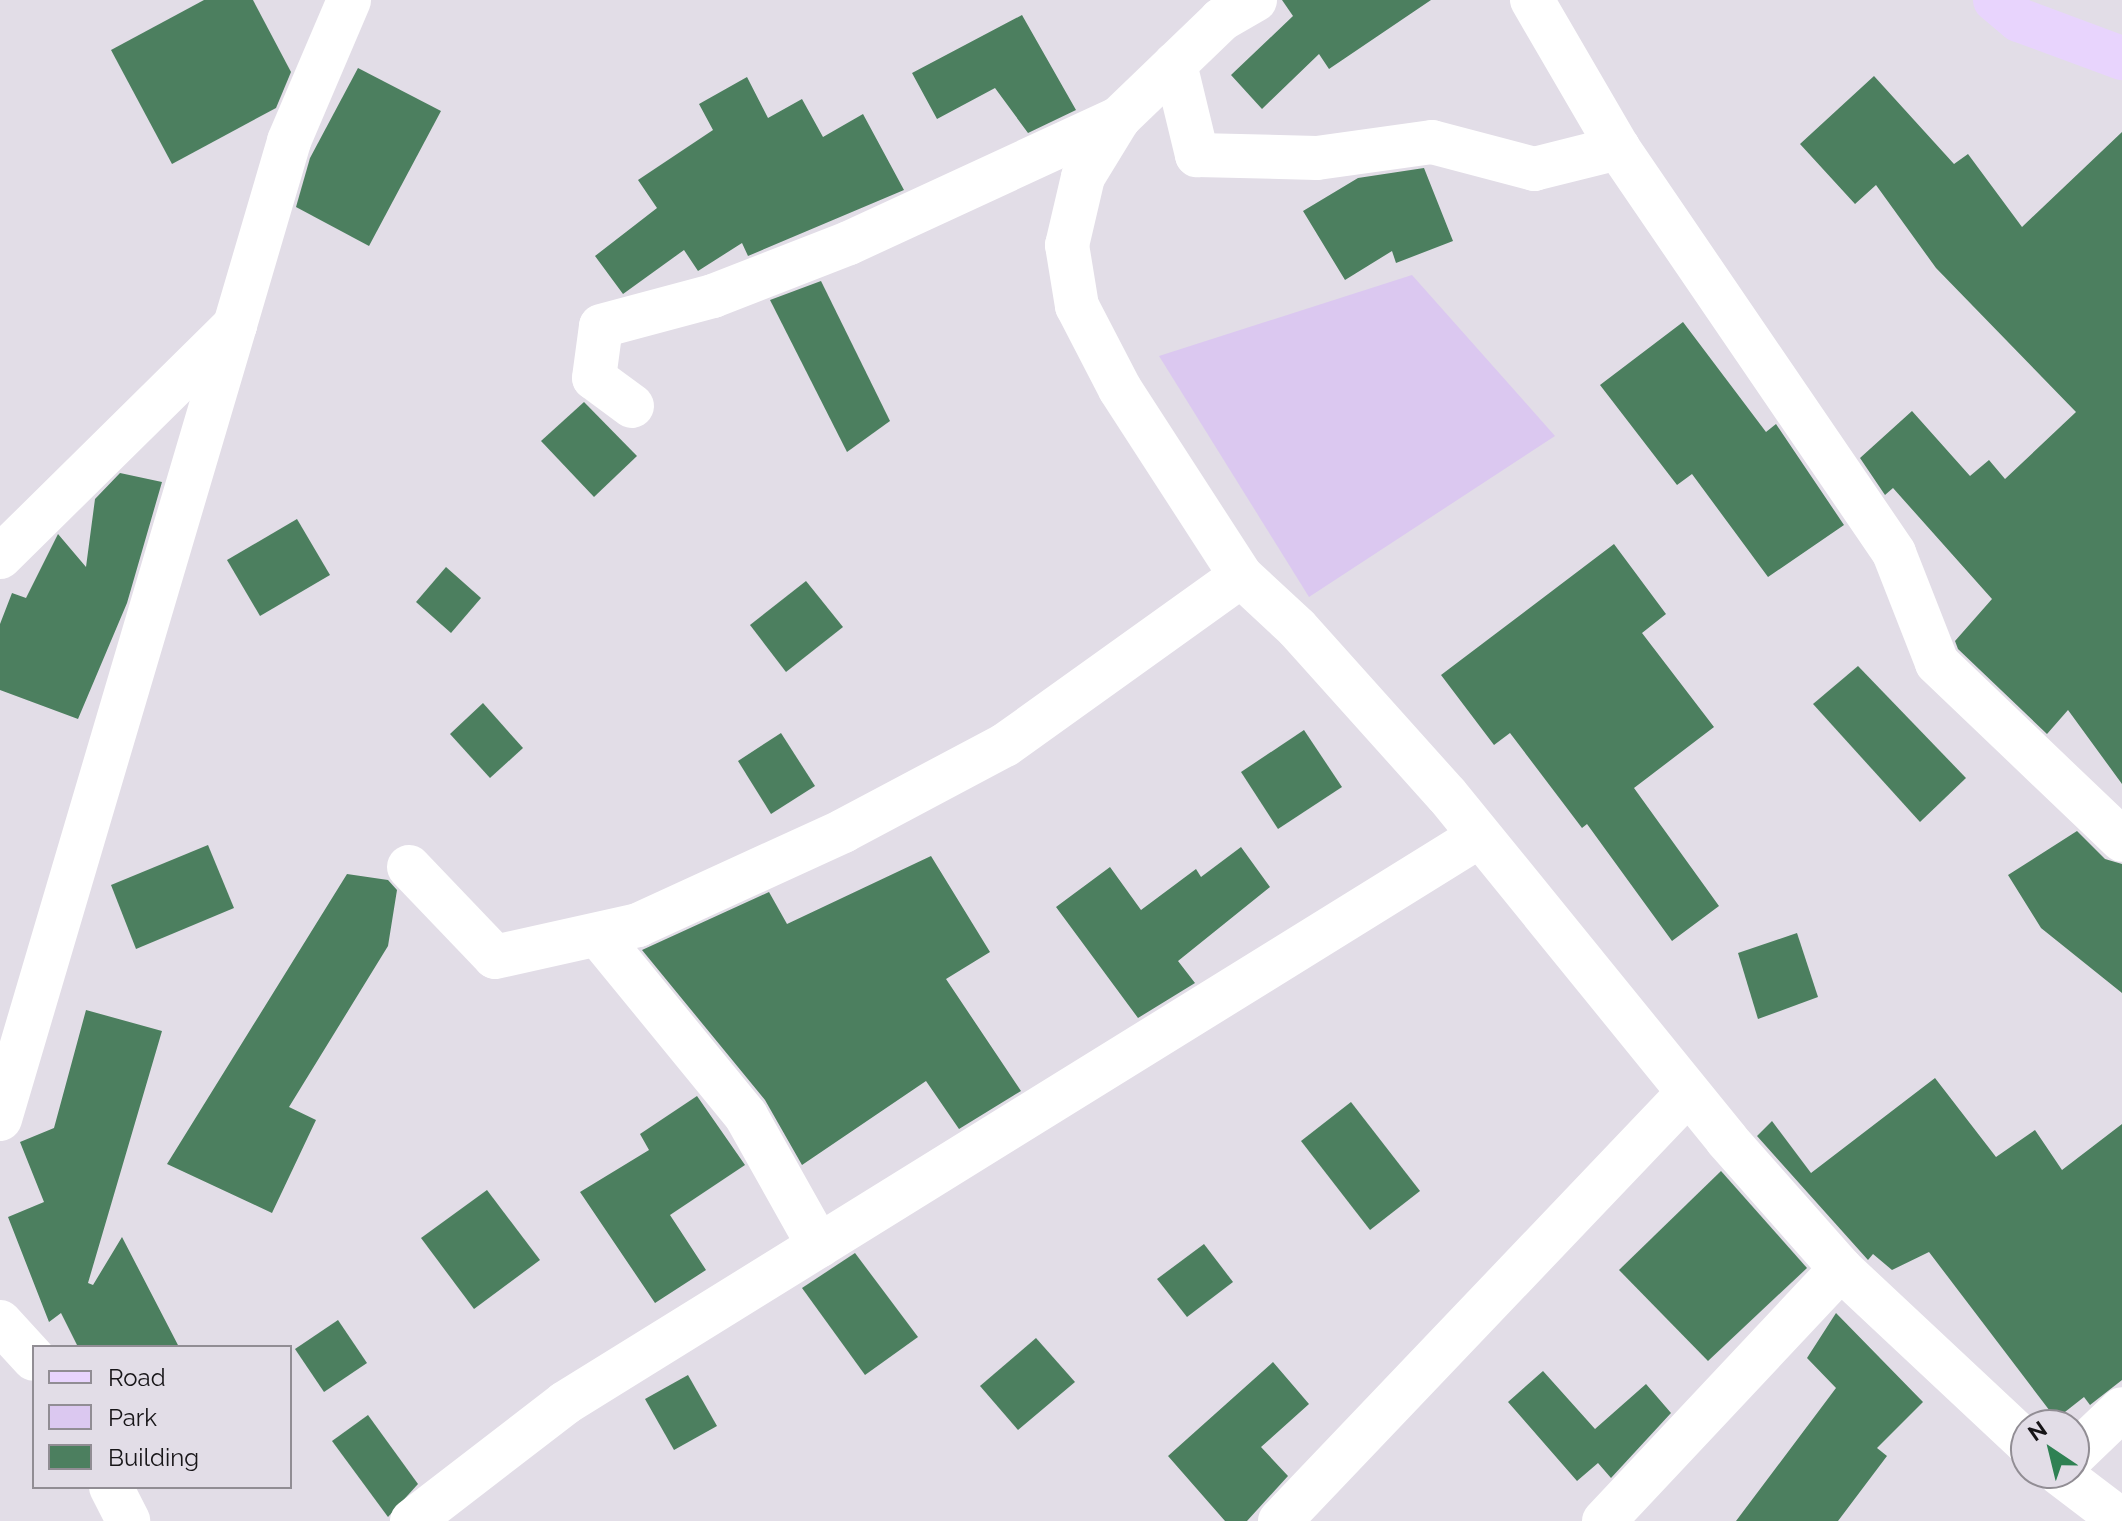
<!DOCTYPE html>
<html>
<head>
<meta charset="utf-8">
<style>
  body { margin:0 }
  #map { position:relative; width:2122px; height:1521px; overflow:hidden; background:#e2dde7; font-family:Raleway,sans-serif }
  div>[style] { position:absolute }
  .green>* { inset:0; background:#dbc8f0 }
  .building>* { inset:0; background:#4c7f5f }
  .minor>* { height:44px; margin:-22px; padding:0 22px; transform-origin:22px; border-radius:22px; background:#fff }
  .major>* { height:44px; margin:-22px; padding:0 22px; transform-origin:22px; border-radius:22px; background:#e8d4fd }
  span { translate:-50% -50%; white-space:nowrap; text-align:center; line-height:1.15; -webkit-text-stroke:6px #e2dde7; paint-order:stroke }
  .legend { position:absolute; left:32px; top:1345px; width:260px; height:144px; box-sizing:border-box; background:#e2dde7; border:2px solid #918d94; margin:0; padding:10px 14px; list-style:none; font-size:24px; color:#171518 }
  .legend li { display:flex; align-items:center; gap:16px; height:40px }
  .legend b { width:40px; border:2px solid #918d94 }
  .north { position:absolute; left:2010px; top:1409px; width:80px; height:80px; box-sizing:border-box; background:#e2dde7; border:2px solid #918d94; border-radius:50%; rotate:325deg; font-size:22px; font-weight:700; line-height:32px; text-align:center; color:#171518 }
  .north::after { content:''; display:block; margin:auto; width:28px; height:36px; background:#2f8153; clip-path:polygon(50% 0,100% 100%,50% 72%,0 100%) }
</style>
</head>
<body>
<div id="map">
  <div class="green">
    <div style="clip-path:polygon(1412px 275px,1555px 436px,1309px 597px,1159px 356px)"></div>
  </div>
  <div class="building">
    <div style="clip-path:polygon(204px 0,253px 0,291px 72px,276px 108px,172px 164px,111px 50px)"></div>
    <div style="clip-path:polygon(1282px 0,1431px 0,1329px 69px,1319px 54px,1262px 109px,1231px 75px,1293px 16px)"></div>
    <div style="clip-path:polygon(1022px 15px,1076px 110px,1028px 133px,995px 88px,937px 119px,912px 73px)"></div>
    <div style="clip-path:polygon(358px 68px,441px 111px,369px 246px,296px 207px,310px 158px)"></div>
    <div style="clip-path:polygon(1874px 76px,1954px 164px,1968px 154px,2022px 227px,2122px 132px,2122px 784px,2068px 710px,2047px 734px,1958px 649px,1955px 641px,1992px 599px,1893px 488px,1885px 495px,1860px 458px,1912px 411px,1970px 476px,1989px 460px,2005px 479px,2076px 412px,1936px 268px,1876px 185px,1855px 204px,1800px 144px)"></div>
    <div style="clip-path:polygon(747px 77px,768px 118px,802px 99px,823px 137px,863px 114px,904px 190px,748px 256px,742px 243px,698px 271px,684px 250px,623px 294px,595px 256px,657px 208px,638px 180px,713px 130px,699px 104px)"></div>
    <div style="clip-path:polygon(1424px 168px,1453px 241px,1396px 263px,1392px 251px,1345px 280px,1303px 211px,1358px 178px)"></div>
    <div style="clip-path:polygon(821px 281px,890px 421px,847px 452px,770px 300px)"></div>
    <div style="clip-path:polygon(1683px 322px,1766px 432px,1776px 424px,1844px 525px,1768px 577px,1692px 474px,1677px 485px,1600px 385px)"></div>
    <div style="clip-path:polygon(584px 402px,637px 456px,594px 497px,541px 441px)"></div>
    <div style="clip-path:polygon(120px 473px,162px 482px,127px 603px,78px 719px,0 690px,0 624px,12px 593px,26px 598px,58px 534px,86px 567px,95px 499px)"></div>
    <div style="clip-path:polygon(297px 519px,330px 575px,260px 616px,227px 560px)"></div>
    <div style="clip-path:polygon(1614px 544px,1666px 614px,1642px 633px,1714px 727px,1634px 788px,1719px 906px,1672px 941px,1587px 824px,1582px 828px,1510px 733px,1494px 745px,1441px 675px)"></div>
    <div style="clip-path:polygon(446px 567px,481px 598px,451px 633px,416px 602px)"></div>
    <div style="clip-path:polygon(806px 581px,843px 627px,786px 672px,750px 625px)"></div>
    <div style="clip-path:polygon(1858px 666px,1966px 778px,1920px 822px,1813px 704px)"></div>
    <div style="clip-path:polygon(483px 703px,523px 748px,490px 778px,450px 734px)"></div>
    <div style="clip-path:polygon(1304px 730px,1342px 787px,1278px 829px,1241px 772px)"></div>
    <div style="clip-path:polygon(781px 733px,815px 786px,771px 814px,738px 761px)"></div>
    <div style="clip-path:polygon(2077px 831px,2105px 859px,2122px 864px,2122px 993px,2041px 928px,2008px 875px)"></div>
    <div style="clip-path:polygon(208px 845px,234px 908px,136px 949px,111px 885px)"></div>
    <div style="clip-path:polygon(1241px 847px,1270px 887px,1178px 961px,1195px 983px,1138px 1018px,1056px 907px,1110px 867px,1141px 910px,1196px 869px,1201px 877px)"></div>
    <div style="clip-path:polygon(931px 856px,990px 952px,946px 979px,1021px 1091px,959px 1129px,926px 1081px,802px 1165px,765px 1100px,642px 950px,769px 892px,787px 924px)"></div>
    <div style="clip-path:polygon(347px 874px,388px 880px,397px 890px,388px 946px,289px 1107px,316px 1120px,272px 1213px,167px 1164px)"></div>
    <div style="clip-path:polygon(1797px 933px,1818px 997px,1758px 1019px,1738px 953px)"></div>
    <div style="clip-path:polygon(86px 1010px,162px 1031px,88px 1283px,93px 1285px,122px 1237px,179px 1347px,78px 1347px,61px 1313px,49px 1322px,8px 1217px,44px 1202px,20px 1142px,54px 1128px)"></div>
    <div style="clip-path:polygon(1935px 1078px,1996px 1157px,2035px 1130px,2062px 1170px,2122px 1124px,2122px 1380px,2090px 1405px,2084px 1397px,2056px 1419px,1929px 1252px,1892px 1270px,1873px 1254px,1868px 1260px,1757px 1136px,1772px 1121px,1811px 1173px)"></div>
    <div style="clip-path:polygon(697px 1096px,745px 1165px,670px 1215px,706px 1270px,655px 1303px,580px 1192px,649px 1150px,640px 1134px)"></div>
    <div style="clip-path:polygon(1351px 1102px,1420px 1191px,1370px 1230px,1301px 1141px)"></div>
    <div style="clip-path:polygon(1721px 1171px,1807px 1268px,1708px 1361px,1619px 1270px)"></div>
    <div style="clip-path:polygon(487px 1190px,540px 1260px,474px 1309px,421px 1238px)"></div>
    <div style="clip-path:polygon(1204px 1244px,1233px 1282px,1187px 1317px,1157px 1279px)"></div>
    <div style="clip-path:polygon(855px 1253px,918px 1337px,865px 1375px,802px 1288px)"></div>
    <div style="clip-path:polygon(1836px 1313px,1923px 1402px,1877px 1448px,1887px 1456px,1838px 1521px,1736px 1521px,1836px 1388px,1807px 1358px)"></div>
    <div style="clip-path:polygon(338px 1320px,367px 1363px,324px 1392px,295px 1349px)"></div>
    <div style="clip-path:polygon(1036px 1338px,1075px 1382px,1018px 1430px,980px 1386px)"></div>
    <div style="clip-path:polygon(1273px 1362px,1309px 1404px,1261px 1447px,1288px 1476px,1247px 1521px,1225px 1521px,1168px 1456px)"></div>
    <div style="clip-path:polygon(1543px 1371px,1595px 1429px,1646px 1384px,1671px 1413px,1611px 1478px,1598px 1463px,1577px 1481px,1508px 1402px)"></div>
    <div style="clip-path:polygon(688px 1375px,717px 1426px,674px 1450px,645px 1399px)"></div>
    <div style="clip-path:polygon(368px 1415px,418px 1484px,388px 1517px,332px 1441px)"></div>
  </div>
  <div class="minor">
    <div style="left:1255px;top:0;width:39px;rotate:150deg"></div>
    <div style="left:1221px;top:20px;width:141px;rotate:136.1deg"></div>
    <div style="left:1119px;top:118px;width:69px;rotate:121.4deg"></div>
    <div style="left:1083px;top:177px;width:70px;rotate:103.2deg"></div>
    <div style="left:1067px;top:245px;width:62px;rotate:80.7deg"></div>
    <div style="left:1077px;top:306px;width:93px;rotate:62.6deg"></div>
    <div style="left:1120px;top:389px;width:223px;rotate:57.1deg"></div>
    <div style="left:1241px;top:576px;width:76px;rotate:42.9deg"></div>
    <div style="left:1297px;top:628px;width:224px;rotate:48.1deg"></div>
    <div style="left:1447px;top:795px;width:444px;rotate:50.9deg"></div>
    <div style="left:1727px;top:1140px;width:172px;rotate:48.5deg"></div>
    <div style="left:1841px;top:1269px;width:253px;rotate:43.1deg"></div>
    <div style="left:1532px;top:0;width:171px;rotate:59.8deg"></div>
    <div style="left:1618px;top:148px;width:490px;rotate:55.7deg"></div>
    <div style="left:1894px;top:553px;width:118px;rotate:68.6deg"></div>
    <div style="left:1937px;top:663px;width:256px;rotate:43.7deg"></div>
    <div style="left:1175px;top:64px;width:94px;rotate:76.4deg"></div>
    <div style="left:1197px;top:155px;width:120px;rotate:1.4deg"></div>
    <div style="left:1317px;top:158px;width:116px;rotate:-7.9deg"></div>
    <div style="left:1432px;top:142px;width:106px;rotate:14.8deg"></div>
    <div style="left:1534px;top:169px;width:87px;rotate:-14deg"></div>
    <div style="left:632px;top:406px;width:47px;rotate:-143.6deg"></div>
    <div style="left:594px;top:378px;width:52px;rotate:-82.3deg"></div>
    <div style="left:601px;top:326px;width:116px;rotate:-15deg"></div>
    <div style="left:713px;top:296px;width:146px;rotate:-21.3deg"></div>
    <div style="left:849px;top:243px;width:298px;rotate:-24.8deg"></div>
    <div style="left:0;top:557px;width:330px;rotate:-44.6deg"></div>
    <div style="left:235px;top:325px;width:192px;rotate:-73.6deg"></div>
    <div style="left:289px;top:141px;width:153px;rotate:-66.9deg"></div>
    <div style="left:409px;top:867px;width:124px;rotate:46.3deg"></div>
    <div style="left:495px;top:957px;width:147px;rotate:-12.6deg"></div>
    <div style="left:638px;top:925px;width:226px;rotate:-24.6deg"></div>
    <div style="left:843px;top:831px;width:183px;rotate:-28deg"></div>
    <div style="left:1005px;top:745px;width:290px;rotate:-35.6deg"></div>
    <div style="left:598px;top:935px;width:234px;rotate:50.7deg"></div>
    <div style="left:746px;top:1116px;width:149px;rotate:60.7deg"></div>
    <div style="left:0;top:1119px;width:828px;rotate:-73.51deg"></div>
    <div style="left:0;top:1322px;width:50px;rotate:47.4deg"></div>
    <div style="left:2074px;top:1455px;width:66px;rotate:-43.8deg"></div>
    <div style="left:2059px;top:1473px;width:79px;rotate:37.3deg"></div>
    <div style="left:111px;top:1487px;width:38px;rotate:63deg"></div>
    <div style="left:412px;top:1521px;width:193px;rotate:-37.6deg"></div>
    <div style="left:565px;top:1403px;width:1076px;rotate:-31.79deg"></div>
    <div style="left:1280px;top:1521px;width:591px;rotate:-46.37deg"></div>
    <div style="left:1604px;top:1521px;width:346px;rotate:-46.8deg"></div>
  </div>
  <div class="major">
    <div style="left:1995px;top:0;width:31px;rotate:40deg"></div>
    <div style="left:2019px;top:20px;width:110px;rotate:20.3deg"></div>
  </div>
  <ul class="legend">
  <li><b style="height:10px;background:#e8d4fd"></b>Road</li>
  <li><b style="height:22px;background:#dbc8f0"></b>Park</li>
  <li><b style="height:22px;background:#4c7f5f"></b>Building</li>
  </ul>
  <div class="north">N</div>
</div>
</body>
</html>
